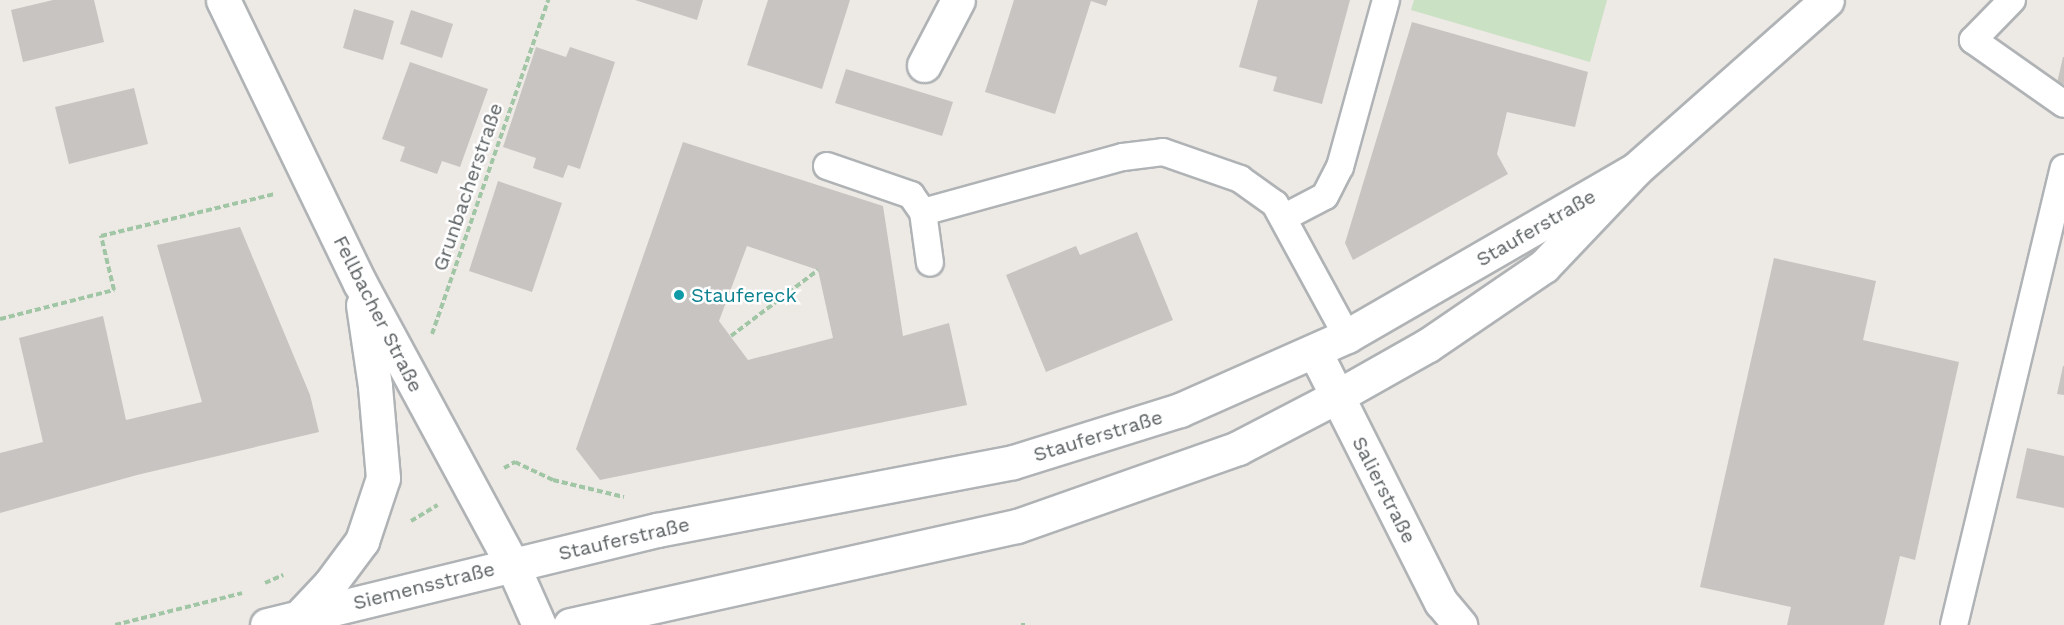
<!DOCTYPE html>
<html>
<head>
<meta charset="utf-8">
<style>
  body { margin:0 }
  #map { position:relative; width:2064px; height:625px; overflow:hidden; background:#ede9e5; font-family:"Work Sans",sans-serif }
  div>[style] { position:absolute }
  .green>* { inset:0; background:#cae1c4 }
  .building>* { inset:0; background:#c8c4c1 }
  .path>* { height:4px; margin-top:-2px; transform-origin:0; background:repeating-linear-gradient(90deg,#a1c6a5 0 6px,transparent 0 9px) }
  .roads { filter:drop-shadow(2px 0 #b0b3b5) drop-shadow(-2px 0 #b0b3b5) drop-shadow(0 2px #b0b3b5) drop-shadow(0 -2px #b0b3b5) }
  .service>* { height:26px; margin:-13px; padding:0 13px; transform-origin:13px; border-radius:13px; background:#fff }
  .minor>* { height:33px; margin:-16.5px; padding:0 16.5px; transform-origin:16.5px; border-radius:16.5px; background:#fff }
  .tertiary>* { height:33px; margin:-16.5px; padding:0 16.5px; transform-origin:16.5px; border-radius:16.5px; background:#fff }
  .secondary>* { height:33px; margin:-16.5px; padding:0 16.5px; transform-origin:16.5px; border-radius:16.5px; background:#fff }
  .dots>* { width:16px; height:16px; translate:-50% -50%; box-sizing:border-box; border:3px solid #fff; border-radius:50% }
  span { translate:-50% -50%; white-space:nowrap; text-align:center; line-height:1.15; -webkit-text-stroke:5px #fff; paint-order:stroke }
  .street-label { font-size:20px; color:#5c6163 }
  .culture-label { font-size:20px; color:#0d838f }
  .left { translate:0 -50%; text-align:left }
</style>
</head>
<body>
<div id="map">
  <div class="green">
    <div style="clip-path:polygon(1414px 0,1607px 0,1590px 62px,1411px 10px)"></div>
  </div>
  <div class="building">
    <div style="clip-path:polygon(53px 0,94px 0,104px 42px,23px 62px,11px 10px)"></div>
    <div style="clip-path:polygon(635px 0,703px 0,697px 20px)"></div>
    <div style="clip-path:polygon(768px 0,850px 0,822px 89px,747px 65px)"></div>
    <div style="clip-path:polygon(1014px 0,1108px 0,1106px 6px,1091px 1px,1055px 114px,985px 92px)"></div>
    <div style="clip-path:polygon(1258px 0,1350px 0,1322px 104px,1273px 91px,1277px 77px,1239px 67px)"></div>
    <div style="clip-path:polygon(354px 9px,394px 21px,383px 60px,343px 48px)"></div>
    <div style="clip-path:polygon(411px 10px,453px 24px,442px 58px,400px 44px)"></div>
    <div style="clip-path:polygon(1412px 22px,1588px 72px,1575px 127px,1507px 112px,1497px 154px,1508px 174px,1353px 260px,1345px 243px)"></div>
    <div style="clip-path:polygon(536px 47px,566px 57px,570px 47px,615px 62px,580px 169px,568px 165px,563px 178px,533px 168px,536px 158px,503px 147px)"></div>
    <div style="clip-path:polygon(2063px 57px,2064px 57px,2064px 84px,2057px 83px)"></div>
    <div style="clip-path:polygon(410px 62px,488px 89px,460px 167px,442px 161px,437px 174px,400px 161px,405px 147px,382px 139px)"></div>
    <div style="clip-path:polygon(846px 69px,953px 102px,942px 136px,835px 103px)"></div>
    <div style="clip-path:polygon(134px 88px,148px 144px,69px 164px,55px 107px)"></div>
    <div style="clip-path:polygon(evenodd,683px 142px,883px 206px,903px 336px,949px 323px,967px 405px,600px 480px,576px 449px,683px 142px,747px 246px,818px 270px,833px 338px,748px 360px,719px 321px,747px 246px)"></div>
    <div style="clip-path:polygon(498px 181px,562px 203px,532px 292px,469px 271px)"></div>
    <div style="clip-path:polygon(240px 227px,310px 395px,319px 432px,137px 475px,0 513px,0 453px,43px 442px,19px 338px,103px 316px,126px 420px,202px 402px,157px 245px)"></div>
    <div style="clip-path:polygon(1137px 232px,1173px 320px,1046px 372px,1006px 275px,1076px 246px,1080px 255px)"></div>
    <div style="clip-path:polygon(1774px 258px,1876px 281px,1863px 340px,1959px 362px,1915px 560px,1900px 556px,1884px 625px,1787px 625px,1791px 607px,1700px 587px)"></div>
    <div style="clip-path:polygon(2063px 366px,2064px 366px,2064px 395px,2057px 394px)"></div>
    <div style="clip-path:polygon(2027px 448px,2064px 456px,2064px 508px,2016px 498px)"></div>
  </div>
  <div class="path">
    <div style="left:0;top:319px;width:118px;rotate:-14.3deg"></div>
    <div style="left:114px;top:290px;width:56px;rotate:-103.5deg"></div>
    <div style="left:101px;top:236px;width:179px;rotate:-13.6deg"></div>
    <div style="left:432px;top:334px;width:354px;rotate:-70.8deg"></div>
    <div style="left:731px;top:336px;width:109px;rotate:-37.2deg"></div>
    <div style="left:504px;top:468px;width:13px;rotate:-29deg"></div>
    <div style="left:515px;top:462px;width:42px;rotate:25.3deg"></div>
    <div style="left:553px;top:480px;width:73px;rotate:13.5deg"></div>
    <div style="left:411px;top:521px;width:31px;rotate:-31deg"></div>
    <div style="left:265px;top:583px;width:20px;rotate:-24deg"></div>
    <div style="left:115px;top:625px;width:131px;rotate:-14.1deg"></div>
    <div style="left:1021px;top:625px;width:4px"></div>
  </div>
  <div class="roads">
    <div class="service">
      <div style="left:2012px;top:0;width:56px;rotate:134.3deg"></div>
      <div style="left:1973px;top:40px;width:111px;rotate:35.1deg"></div>
      <div style="left:827px;top:166px;width:89px;rotate:19deg"></div>
      <div style="left:911px;top:195px;width:21px;rotate:55deg"></div>
      <div style="left:923px;top:212px;width:207px;rotate:-15.4deg"></div>
      <div style="left:1123px;top:157px;width:40px;rotate:-7.1deg"></div>
      <div style="left:1163px;top:152px;width:82px;rotate:19.3deg"></div>
      <div style="left:1240px;top:179px;width:43px;rotate:35.5deg"></div>
      <div style="left:1275px;top:204px;width:150px;rotate:61.4deg"></div>
      <div style="left:923px;top:212px;width:51px;rotate:82.2deg"></div>
      <div style="left:1283px;top:218px;width:47px;rotate:-27.6deg"></div>
      <div style="left:1325px;top:196px;width:33px;rotate:-63deg"></div>
      <div style="left:1340px;top:167px;width:173px;rotate:-74.6deg"></div>
      <div style="left:1954px;top:625px;width:470px;rotate:-76.5deg"></div>
    </div>
    <div class="minor">
      <div style="left:924px;top:65px;width:73px;rotate:-62.4deg"></div>
      <div style="left:1315px;top:352px;width:280px;rotate:63.3deg"></div>
      <div style="left:1441px;top:602px;width:30px;rotate:50deg"></div>
    </div>
    <div class="tertiary">
      <div style="left:223px;top:0;width:314px;rotate:64.2deg"></div>
      <div style="left:360px;top:283px;width:319px;rotate:61.6deg"></div>
      <div style="left:512px;top:564px;width:67px;rotate:66.1deg"></div>
      <div style="left:299px;top:617px;width:45px;rotate:-46.8deg"></div>
      <div style="left:330px;top:584px;width:54px;rotate:-53.3deg"></div>
      <div style="left:362px;top:541px;width:66px;rotate:-71.6deg"></div>
      <div style="left:383px;top:478px;width:92px;rotate:-95deg"></div>
      <div style="left:375px;top:386px;width:82px;rotate:-98.4deg"></div>
    </div>
    <div class="secondary">
      <div style="left:267px;top:625px;width:401px;rotate:-13.7deg"></div>
      <div style="left:657px;top:530px;width:362px;rotate:-10.8deg"></div>
      <div style="left:1013px;top:462px;width:175px;rotate:-17.3deg"></div>
      <div style="left:1180px;top:410px;width:183px;rotate:-23.9deg"></div>
      <div style="left:1347px;top:336px;width:332px;rotate:-30deg"></div>
      <div style="left:570px;top:625px;width:458px;rotate:-12.5deg"></div>
      <div style="left:1017px;top:526px;width:234px;rotate:-19.4deg"></div>
      <div style="left:1238px;top:448px;width:110px;rotate:-27.5deg"></div>
      <div style="left:1336px;top:397px;width:106px;rotate:-29.5deg"></div>
      <div style="left:1428px;top:345px;width:140px;rotate:-34.3deg"></div>
      <div style="left:1544px;top:266px;width:132px;rotate:-46.5deg"></div>
      <div style="left:1635px;top:170px;width:256px;rotate:-41.5deg"></div>
    </div>
  </div>
  <div class="dots">
    <div style="left:679px;top:295px;background:#0f9aa8"></div>
  </div>
  <div class="street-label">
    <span style="left:468px;top:187px;rotate:-71deg">Grunbacherstraße</span>
    <span style="left:1536px;top:228px;rotate:-30deg">Stauferstraße</span>
    <span style="left:378px;top:314px;rotate:63deg">Fellbacher Straße</span>
    <span style="left:1098px;top:436px;rotate:-17deg">Stauferstraße</span>
    <span style="left:1384px;top:490px;rotate:63deg">Salierstraße</span>
    <span style="left:624px;top:539px;rotate:-13deg">Stauferstraße</span>
    <span style="left:424px;top:586px;rotate:-14deg">Siemensstraße</span>
  </div>
  <div class="culture-label">
    <span class="left" style="left:691px;top:295px">Staufereck</span>
  </div>
</div>
</body>
</html>
